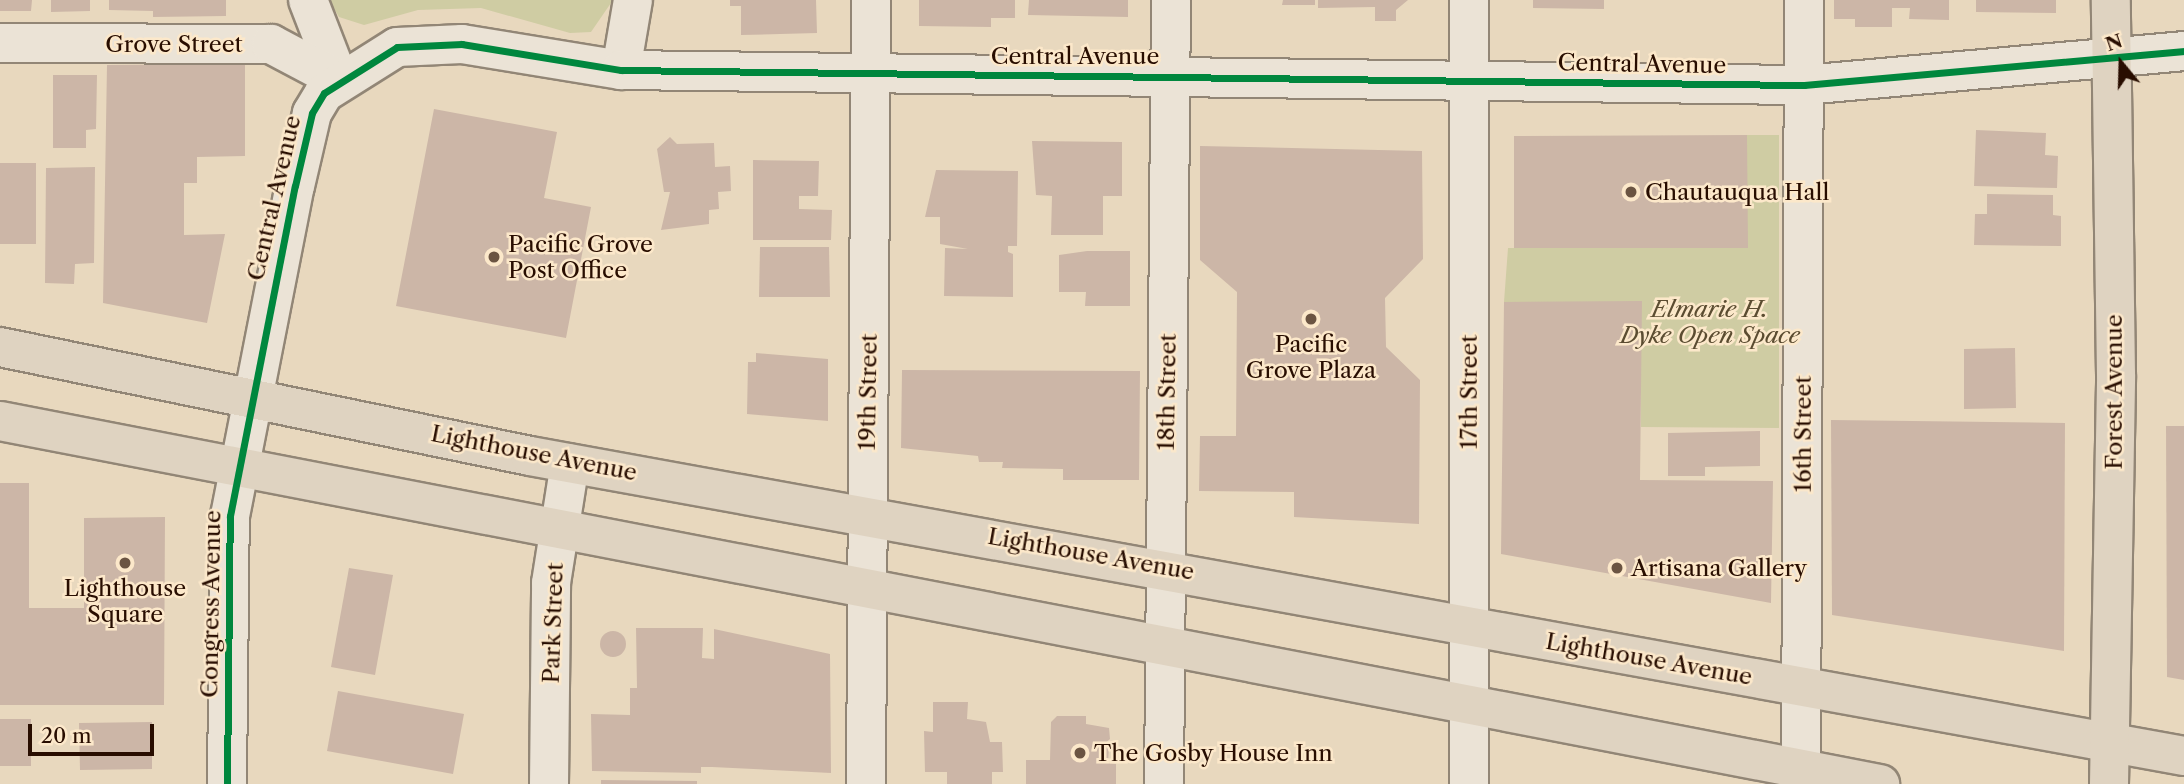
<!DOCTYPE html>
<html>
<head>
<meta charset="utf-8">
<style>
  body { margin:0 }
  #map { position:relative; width:2184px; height:784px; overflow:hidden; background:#e8d8be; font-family:"Libre Caslon Text",serif }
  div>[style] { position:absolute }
  .green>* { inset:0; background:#cfcca3 }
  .building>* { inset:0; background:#ccb6a7 }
  .round { border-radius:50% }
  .roads { filter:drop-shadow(2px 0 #928676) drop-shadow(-2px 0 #928676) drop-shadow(0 2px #928676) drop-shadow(0 -2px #928676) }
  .minor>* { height:38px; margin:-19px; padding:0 19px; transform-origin:19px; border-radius:19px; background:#ebe3d6 }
  .major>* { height:38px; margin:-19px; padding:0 19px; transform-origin:19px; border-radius:19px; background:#dfd3c1 }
  .cycleway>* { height:7px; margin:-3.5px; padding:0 3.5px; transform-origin:3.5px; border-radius:3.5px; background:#00873e }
  .dots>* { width:19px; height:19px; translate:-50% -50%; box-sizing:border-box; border:4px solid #fce8ca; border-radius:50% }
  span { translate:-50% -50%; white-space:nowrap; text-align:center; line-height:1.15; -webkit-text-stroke:5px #fce8ca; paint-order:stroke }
  .street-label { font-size:23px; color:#280d00 }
  .poi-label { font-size:23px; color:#280d00 }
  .left { translate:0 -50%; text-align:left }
  .park-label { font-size:23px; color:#5b4c31; font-style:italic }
  .north { position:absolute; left:2086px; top:28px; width:70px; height:70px; -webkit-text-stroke:5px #fce8ca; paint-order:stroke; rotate:341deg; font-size:19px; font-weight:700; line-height:28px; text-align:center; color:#280d00 }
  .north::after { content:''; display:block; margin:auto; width:24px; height:32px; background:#280d00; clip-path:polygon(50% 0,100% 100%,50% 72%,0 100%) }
  .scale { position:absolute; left:28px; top:724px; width:126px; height:32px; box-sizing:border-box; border:4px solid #280d00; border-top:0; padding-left:9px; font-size:21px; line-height:24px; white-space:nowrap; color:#280d00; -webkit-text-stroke:5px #fce8ca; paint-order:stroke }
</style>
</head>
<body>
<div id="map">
  <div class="green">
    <div style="clip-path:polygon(329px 0,613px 0,591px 32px,570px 33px,481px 8px,418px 10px,364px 25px,339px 17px)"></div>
    <div style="clip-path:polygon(1747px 135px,1779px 135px,1779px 428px,1641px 427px,1641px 302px,1504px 302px,1508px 248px,1747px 248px)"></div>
  </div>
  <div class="building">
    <div style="clip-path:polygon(0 0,32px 0,31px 11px,0 11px)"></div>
    <div style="clip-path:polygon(51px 0,90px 0,90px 11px,51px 12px)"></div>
    <div style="clip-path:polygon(109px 0,226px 0,226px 16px,153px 17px,153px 11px,109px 10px)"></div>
    <div style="clip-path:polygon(730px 0,816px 0,817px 33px,741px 35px,741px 6px,730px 6px)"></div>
    <div style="clip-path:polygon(919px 0,1015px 0,1015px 18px,991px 18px,991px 27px,919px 26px)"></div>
    <div style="clip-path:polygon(1029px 0,1128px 0,1128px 17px,1028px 15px)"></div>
    <div style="clip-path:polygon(1283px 0,1315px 0,1315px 5px,1282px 5px)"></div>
    <div style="clip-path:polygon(1318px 0,1408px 0,1396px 10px,1396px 21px,1375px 21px,1375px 7px,1318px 8px)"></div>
    <div style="clip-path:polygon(1533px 0,1604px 0,1604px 9px,1533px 8px)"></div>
    <div style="clip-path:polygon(1834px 0,1949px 0,1949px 20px,1909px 19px,1910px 8px,1892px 8px,1892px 27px,1855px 27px,1855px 19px,1834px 19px)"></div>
    <div style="clip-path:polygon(1976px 0,2056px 0,2056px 13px,1976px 12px)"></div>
    <div style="clip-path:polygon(245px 64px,245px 156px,197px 157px,197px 183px,184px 183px,184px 235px,225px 234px,207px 323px,103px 303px,107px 65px)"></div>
    <div style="clip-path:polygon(53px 75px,97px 75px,96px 129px,86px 130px,86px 148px,53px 148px)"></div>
    <div style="clip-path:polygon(434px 109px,557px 132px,544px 198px,591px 207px,566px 338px,396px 306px)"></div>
    <div style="clip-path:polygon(1976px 130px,2046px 133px,2045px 155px,2058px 156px,2057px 188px,1974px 186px)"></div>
    <div style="clip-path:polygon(1747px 135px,1748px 248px,1514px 248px,1514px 136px)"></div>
    <div style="clip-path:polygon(670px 137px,677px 144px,714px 143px,715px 167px,730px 166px,731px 191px,718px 192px,719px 209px,709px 210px,709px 224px,661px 230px,670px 192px,664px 192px,657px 149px)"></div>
    <div style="clip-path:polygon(1032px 141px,1122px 142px,1122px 196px,1103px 196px,1103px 235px,1051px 235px,1052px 196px,1036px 195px)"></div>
    <div style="clip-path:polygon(1200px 146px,1422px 151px,1423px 259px,1385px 298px,1386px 347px,1420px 380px,1419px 524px,1294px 517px,1294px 492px,1199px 491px,1200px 436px,1236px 436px,1237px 292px,1200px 260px)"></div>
    <div style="clip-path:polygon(753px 160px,819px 161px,818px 196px,799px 196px,799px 209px,832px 210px,831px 240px,753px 240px)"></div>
    <div style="clip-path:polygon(0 163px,36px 163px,36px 244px,0 244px)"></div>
    <div style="clip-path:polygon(95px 167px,94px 263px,75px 264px,74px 284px,45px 283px,46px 168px)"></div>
    <div style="clip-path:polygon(936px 170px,1018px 171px,1017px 246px,1008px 246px,1008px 252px,1013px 254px,1013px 297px,944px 296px,945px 248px,968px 249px,940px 244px,940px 217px,925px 217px)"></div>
    <div style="clip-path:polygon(1987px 194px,2053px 195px,2053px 215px,2061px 216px,2061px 246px,1974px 245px,1975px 214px,1987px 214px)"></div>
    <div style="clip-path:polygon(760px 247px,829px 247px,830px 297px,759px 297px)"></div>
    <div style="clip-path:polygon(1087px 251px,1130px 251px,1130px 306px,1085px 306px,1086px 292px,1059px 292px,1059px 255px)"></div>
    <div style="clip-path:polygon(1642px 301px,1640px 480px,1773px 481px,1771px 603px,1501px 554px,1504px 302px)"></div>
    <div style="clip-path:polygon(2015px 348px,2016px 408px,1964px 409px,1964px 349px)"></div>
    <div style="clip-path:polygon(756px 353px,828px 359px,828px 421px,747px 414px,748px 362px,756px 362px)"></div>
    <div style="clip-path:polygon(902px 370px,1140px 371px,1139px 480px,1063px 480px,1063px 469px,1002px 468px,1003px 462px,979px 462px,978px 456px,901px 448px)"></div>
    <div style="clip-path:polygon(1831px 420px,2065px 423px,2064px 651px,1832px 615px)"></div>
    <div style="clip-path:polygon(2166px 426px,2184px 426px,2184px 680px,2167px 677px)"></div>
    <div style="clip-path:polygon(1760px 431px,1760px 466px,1705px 467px,1705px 476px,1668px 476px,1668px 433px)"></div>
    <div style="clip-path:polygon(0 483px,29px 483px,29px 608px,84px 608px,84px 518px,165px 517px,164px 705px,0 705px)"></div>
    <div style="clip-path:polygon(349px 568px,393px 575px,375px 675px,331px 667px)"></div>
    <div style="clip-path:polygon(636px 628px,703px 628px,702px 658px,714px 659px,714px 629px,830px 654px,831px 773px,712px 767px,701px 767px,701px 773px,592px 771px,591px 714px,630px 715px,630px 688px,637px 688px)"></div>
    <div class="round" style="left:600px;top:631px;width:26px;height:26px"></div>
    <div style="clip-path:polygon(338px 691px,464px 714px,453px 774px,327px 751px)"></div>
    <div style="clip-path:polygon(933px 702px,968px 702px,967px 719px,986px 722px,990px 742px,1002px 742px,1003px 772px,992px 772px,992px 784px,947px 784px,947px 772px,925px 772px,924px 731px,933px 732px)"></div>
    <div style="clip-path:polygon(1057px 716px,1086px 716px,1086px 724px,1109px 728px,1110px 739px,1102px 746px,1109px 746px,1108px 763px,1116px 764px,1116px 784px,1026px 784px,1026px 760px,1050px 760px,1051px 722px)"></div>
    <div style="clip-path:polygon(0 719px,31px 719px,31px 766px,0 766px)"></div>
    <div style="clip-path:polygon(152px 722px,152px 769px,80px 770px,79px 723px)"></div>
    <div style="clip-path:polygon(601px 780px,697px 781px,697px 784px,601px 784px)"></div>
  </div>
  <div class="roads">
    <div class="minor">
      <div style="left:308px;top:0;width:86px;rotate:68.8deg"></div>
      <div style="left:0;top:43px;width:271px;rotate:0.2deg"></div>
      <div style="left:271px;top:44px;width:77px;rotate:27.9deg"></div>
      <div style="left:621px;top:70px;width:71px;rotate:-80.3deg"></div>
      <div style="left:227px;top:784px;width:268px;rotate:-89.4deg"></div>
      <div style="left:230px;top:516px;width:336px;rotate:-78.9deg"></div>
      <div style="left:295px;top:186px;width:75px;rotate:-76.9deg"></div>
      <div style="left:312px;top:113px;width:23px;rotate:-59deg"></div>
      <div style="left:324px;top:93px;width:86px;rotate:-32.2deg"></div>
      <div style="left:397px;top:47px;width:65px;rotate:-2.6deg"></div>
      <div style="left:462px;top:44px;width:161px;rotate:9.3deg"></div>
      <div style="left:621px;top:70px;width:1183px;rotate:0.73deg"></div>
      <div style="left:1804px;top:85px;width:382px;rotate:-5.1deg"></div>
      <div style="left:549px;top:784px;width:201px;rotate:-89.4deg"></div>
      <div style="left:551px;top:583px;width:121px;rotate:-81deg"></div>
      <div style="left:866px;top:784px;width:784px;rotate:-89.63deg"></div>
      <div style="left:1164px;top:784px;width:784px;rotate:-89.49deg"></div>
      <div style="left:1469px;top:784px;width:784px;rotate:-90deg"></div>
      <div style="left:1801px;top:784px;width:784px;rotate:-89.78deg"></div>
    </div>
    <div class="major">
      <div style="left:0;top:347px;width:541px;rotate:11.62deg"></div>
      <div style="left:530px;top:456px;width:1681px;rotate:10.28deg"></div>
      <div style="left:0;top:421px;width:1915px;rotate:10.93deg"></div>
      <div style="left:2109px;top:784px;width:409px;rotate:-89deg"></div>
      <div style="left:2116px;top:375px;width:375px;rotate:-90.8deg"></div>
    </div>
  </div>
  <div class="cycleway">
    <div style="left:227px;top:784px;width:268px;rotate:-89.4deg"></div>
    <div style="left:230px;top:516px;width:336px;rotate:-78.9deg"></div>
    <div style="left:295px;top:186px;width:75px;rotate:-76.9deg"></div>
    <div style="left:312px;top:113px;width:23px;rotate:-59deg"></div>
    <div style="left:324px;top:93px;width:86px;rotate:-32.2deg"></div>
    <div style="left:397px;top:47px;width:65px;rotate:-2.6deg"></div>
    <div style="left:462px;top:44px;width:161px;rotate:9.3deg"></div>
    <div style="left:621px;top:70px;width:1183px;rotate:0.73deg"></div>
    <div style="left:1804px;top:85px;width:382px;rotate:-5.1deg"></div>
  </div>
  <div class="dots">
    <div style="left:1631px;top:192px;background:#6b5442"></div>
    <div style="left:494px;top:257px;background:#6b5442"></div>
    <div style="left:1311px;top:319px;background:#6b5442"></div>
    <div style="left:125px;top:563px;background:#6b5442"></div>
    <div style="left:1617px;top:568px;background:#6b5442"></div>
    <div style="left:1080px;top:753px;background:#6b5442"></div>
  </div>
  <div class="street-label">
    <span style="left:174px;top:44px">Grove Street</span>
    <span style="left:1075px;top:56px">Central Avenue</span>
    <span style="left:1642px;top:64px;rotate:1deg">Central Avenue</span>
    <span style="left:274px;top:198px;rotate:-77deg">Central Avenue</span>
    <span style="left:868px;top:392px;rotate:-89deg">19th Street</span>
    <span style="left:1167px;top:392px;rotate:-89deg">18th Street</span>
    <span style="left:1469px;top:392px;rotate:-90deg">17th Street</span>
    <span style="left:2114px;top:392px;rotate:-90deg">Forest Avenue</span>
    <span style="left:1803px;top:434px;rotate:-90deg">16th Street</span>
    <span style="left:534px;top:453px;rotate:11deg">Lighthouse Avenue</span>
    <span style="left:1091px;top:554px;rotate:10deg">Lighthouse Avenue</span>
    <span style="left:211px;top:604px;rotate:-89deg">Congress Avenue</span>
    <span style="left:553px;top:623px;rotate:-88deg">Park Street</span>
    <span style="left:1649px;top:659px;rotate:10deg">Lighthouse Avenue</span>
  </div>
  <div class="poi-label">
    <span class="left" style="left:1645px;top:192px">Chautauqua Hall</span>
    <span class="left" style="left:508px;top:257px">Pacific Grove<br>Post Office</span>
    <span style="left:1311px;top:357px">Pacific<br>Grove Plaza</span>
    <span class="left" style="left:1631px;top:568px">Artisana Gallery</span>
    <span style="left:125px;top:601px">Lighthouse<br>Square</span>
    <span class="left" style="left:1094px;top:753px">The Gosby House Inn</span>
  </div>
  <div class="park-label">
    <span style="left:1710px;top:322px">Elmarie H.<br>Dyke Open Space</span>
  </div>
  <div class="north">N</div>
  <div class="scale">20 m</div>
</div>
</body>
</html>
